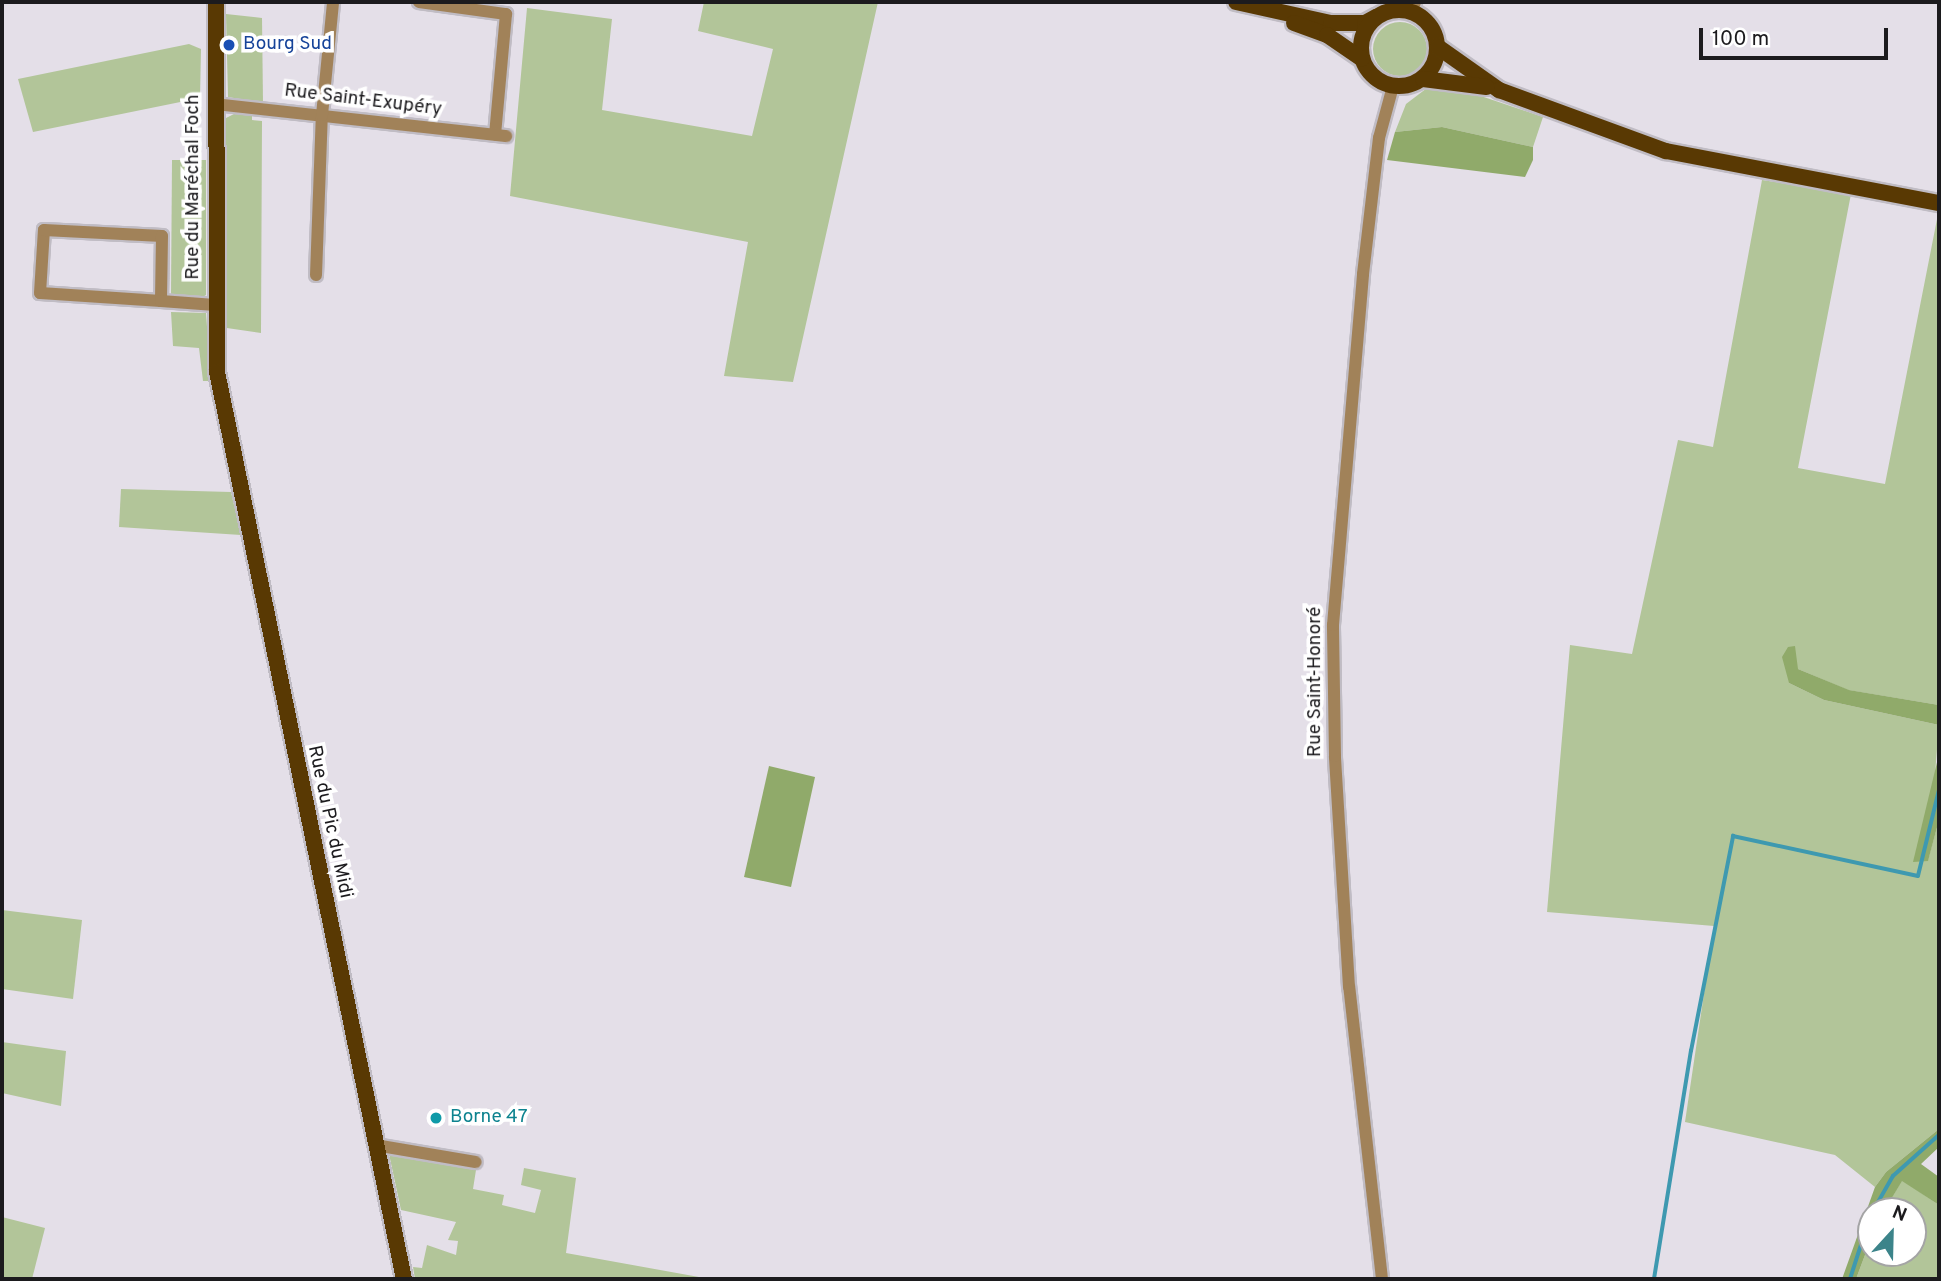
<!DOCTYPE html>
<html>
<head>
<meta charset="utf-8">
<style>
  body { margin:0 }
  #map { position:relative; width:1941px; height:1281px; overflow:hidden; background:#e4dfe8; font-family:Overpass,sans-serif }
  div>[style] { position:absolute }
  .green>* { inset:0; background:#b2c599 }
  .round { border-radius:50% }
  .forest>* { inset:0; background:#90aa6a }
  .stream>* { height:3.5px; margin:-1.75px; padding:0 1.75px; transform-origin:1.75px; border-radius:1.75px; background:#3e99b0 }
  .roads { filter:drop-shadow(2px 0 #c0bcc4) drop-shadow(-2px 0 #c0bcc4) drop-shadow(0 2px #c0bcc4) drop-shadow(0 -2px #c0bcc4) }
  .minor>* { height:12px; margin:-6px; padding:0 6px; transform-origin:6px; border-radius:6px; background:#a18259 }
  .major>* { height:16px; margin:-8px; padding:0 8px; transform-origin:8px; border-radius:8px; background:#593903 }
  .major>.ring { margin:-8px; padding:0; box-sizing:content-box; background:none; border:16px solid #593903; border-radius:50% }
  .dots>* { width:19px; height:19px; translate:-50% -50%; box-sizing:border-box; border:4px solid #fff; border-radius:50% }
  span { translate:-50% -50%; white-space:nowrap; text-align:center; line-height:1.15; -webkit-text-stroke:7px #fff; paint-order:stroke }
  .transit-label { font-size:19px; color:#164399 }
  .left { translate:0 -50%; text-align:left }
  .street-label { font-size:19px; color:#1c1b1e }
  .culture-label { font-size:19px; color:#0d838f }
  .frame { position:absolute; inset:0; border:4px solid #1c1b1e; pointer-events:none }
  .north { position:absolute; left:1857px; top:1197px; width:70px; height:70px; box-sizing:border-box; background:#fff; border:2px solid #a4a4a5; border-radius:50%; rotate:22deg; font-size:19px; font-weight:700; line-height:28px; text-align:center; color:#1c1b1e }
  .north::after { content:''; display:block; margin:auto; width:24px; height:32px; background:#3c848a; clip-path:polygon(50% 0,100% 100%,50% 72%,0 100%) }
  .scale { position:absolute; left:1699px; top:28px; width:189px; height:32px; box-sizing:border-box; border:4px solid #1c1b1e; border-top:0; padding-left:9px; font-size:21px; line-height:24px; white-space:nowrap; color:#1c1b1e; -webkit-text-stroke:5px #fff; paint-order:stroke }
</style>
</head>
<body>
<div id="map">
  <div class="green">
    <div style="clip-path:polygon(704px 2px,878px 2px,793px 382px,724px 376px,748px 242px,510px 196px,527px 8px,612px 19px,602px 110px,752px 136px,773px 49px,698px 31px)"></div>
    <div style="clip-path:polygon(226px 14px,262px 18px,263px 103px,228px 97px)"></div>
    <div class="round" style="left:1373px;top:22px;width:54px;height:54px"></div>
    <div style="clip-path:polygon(189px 44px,201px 49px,200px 98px,33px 132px,18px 79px)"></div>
    <div style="clip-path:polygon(1427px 88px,1469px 92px,1543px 117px,1533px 147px,1442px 127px,1395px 132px,1406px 104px)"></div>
    <div style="clip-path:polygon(238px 112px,252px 113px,252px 120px,262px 121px,261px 333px,220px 327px,223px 129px,226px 118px)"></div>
    <div style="clip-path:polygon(172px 160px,206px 160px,206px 295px,198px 300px,171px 294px)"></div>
    <div style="clip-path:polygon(1762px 180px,1851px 194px,1798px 468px,1885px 484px,1939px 209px,1939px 705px,1848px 690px,1798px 669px,1789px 683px,1824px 700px,1939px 725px,1928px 860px,1939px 820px,1939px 1129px,1886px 1172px,1875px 1187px,1835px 1155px,1685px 1122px,1714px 926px,1547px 912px,1570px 645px,1632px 654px,1678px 440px,1713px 447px)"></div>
    <div style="clip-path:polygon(171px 312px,206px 313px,211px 381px,203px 381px,199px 348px,173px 346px)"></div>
    <div style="clip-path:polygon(121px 489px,231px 492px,241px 535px,119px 527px)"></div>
    <div style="clip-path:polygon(2px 910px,82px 920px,73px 999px,2px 989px)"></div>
    <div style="clip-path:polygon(2px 1042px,66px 1051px,61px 1106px,2px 1093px)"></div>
    <div style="clip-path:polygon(389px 1154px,476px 1170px,473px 1189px,504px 1195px,502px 1205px,535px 1213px,541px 1190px,521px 1185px,524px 1168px,576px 1178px,566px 1253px,710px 1279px,415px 1279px,413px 1267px,422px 1268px,427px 1245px,456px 1255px,458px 1241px,448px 1240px,456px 1222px,401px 1210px)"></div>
    <div style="clip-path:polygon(1902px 1180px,1939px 1205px,1939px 1279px,1856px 1279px,1871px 1239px,1871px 1253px,1913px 1253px,1913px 1211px,1884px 1211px)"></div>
    <div style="clip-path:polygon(2px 1217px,45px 1228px,32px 1279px,2px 1279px)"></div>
  </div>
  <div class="forest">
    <div style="clip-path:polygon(1442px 127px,1533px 147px,1533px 160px,1525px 177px,1387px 160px,1395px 132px)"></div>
    <div style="clip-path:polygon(1795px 646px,1798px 669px,1849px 690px,1939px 705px,1939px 725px,1824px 700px,1789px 683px,1782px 657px,1788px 647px)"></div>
    <div style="clip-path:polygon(1939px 754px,1939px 820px,1928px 861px,1913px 862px)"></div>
    <div style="clip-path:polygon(769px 766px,815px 777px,791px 887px,744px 877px)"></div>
    <div style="clip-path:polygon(1939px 1129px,1939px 1147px,1921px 1164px,1939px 1177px,1939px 1205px,1902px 1181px,1884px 1211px,1871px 1211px,1871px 1239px,1856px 1279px,1842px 1279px,1875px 1187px,1886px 1172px)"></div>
  </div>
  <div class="stream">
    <div style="left:1873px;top:1211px;width:40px;rotate:-60.3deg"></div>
    <div style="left:1893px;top:1176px;width:62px;rotate:-41.7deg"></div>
    <div style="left:1654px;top:1279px;width:231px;rotate:-80.8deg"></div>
    <div style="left:1691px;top:1051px;width:219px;rotate:-78.9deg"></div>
    <div style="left:1733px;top:836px;width:189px;rotate:12.2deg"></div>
    <div style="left:1918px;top:876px;width:89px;rotate:-76.3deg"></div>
    <div style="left:1850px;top:1279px;width:68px;rotate:-72.1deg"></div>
  </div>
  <div class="roads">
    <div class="minor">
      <div style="left:419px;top:2px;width:88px;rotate:7.9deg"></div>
      <div style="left:506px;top:14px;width:121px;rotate:95.2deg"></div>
      <div style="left:1411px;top:12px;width:11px;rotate:-68deg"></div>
      <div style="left:215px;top:104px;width:293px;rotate:6.3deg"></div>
      <div style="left:316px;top:275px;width:160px;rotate:-87.9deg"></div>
      <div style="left:322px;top:115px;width:114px;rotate:-84.4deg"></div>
      <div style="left:161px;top:301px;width:121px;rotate:-176.2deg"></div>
      <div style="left:40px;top:293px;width:63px;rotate:-86.4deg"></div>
      <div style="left:44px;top:230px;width:118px;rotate:2.9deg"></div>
      <div style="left:162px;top:236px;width:65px;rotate:90.9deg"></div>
      <div style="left:161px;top:301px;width:54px;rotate:4.2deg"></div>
      <div style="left:375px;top:1145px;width:102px;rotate:9.6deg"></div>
      <div style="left:1382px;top:1279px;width:294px;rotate:-96.4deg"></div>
      <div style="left:1349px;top:987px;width:231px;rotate:-93.5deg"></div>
      <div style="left:1335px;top:756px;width:131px;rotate:-90.9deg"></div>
      <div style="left:1333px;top:625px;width:352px;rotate:-85.1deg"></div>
      <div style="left:1363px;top:274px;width:137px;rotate:-83.3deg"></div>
      <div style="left:1379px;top:138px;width:54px;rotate:-74.9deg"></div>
    </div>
    <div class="major">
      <div style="left:216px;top:2px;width:370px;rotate:89.8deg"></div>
      <div style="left:217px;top:372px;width:926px;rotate:78.35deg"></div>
      <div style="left:1236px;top:2px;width:97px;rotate:12.5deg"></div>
      <div style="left:1331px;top:23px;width:34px"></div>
      <div style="left:1365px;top:23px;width:13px;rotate:-29deg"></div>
      <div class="ring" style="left:1361px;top:10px;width:60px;height:60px"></div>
      <div style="left:1294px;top:23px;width:35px;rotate:20deg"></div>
      <div style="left:1327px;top:35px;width:42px;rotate:34.4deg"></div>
      <div style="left:1438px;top:47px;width:75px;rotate:35.2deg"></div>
      <div style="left:1499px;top:90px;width:178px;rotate:20.1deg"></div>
      <div style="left:1666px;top:151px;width:278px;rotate:10.8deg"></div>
      <div style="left:1423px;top:79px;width:64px;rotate:7.2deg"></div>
    </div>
  </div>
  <div class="dots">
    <div style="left:229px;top:45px;background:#1a4fb4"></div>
    <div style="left:436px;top:1118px;background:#0f9aa8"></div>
  </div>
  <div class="transit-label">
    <span class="left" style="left:243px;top:45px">Bourg Sud</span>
  </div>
  <div class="street-label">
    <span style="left:363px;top:101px;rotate:7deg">Rue Saint-Exupéry</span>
    <span style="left:194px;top:187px;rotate:-90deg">Rue du Maréchal Foch</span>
    <span style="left:1316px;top:682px;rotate:-90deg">Rue Saint-Honoré</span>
    <span style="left:329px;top:822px;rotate:78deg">Rue du Pic du Midi</span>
  </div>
  <div class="culture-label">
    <span class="left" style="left:450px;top:1118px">Borne 47</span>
  </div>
  <div class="frame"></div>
  <div class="north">N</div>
  <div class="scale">100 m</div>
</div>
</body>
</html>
